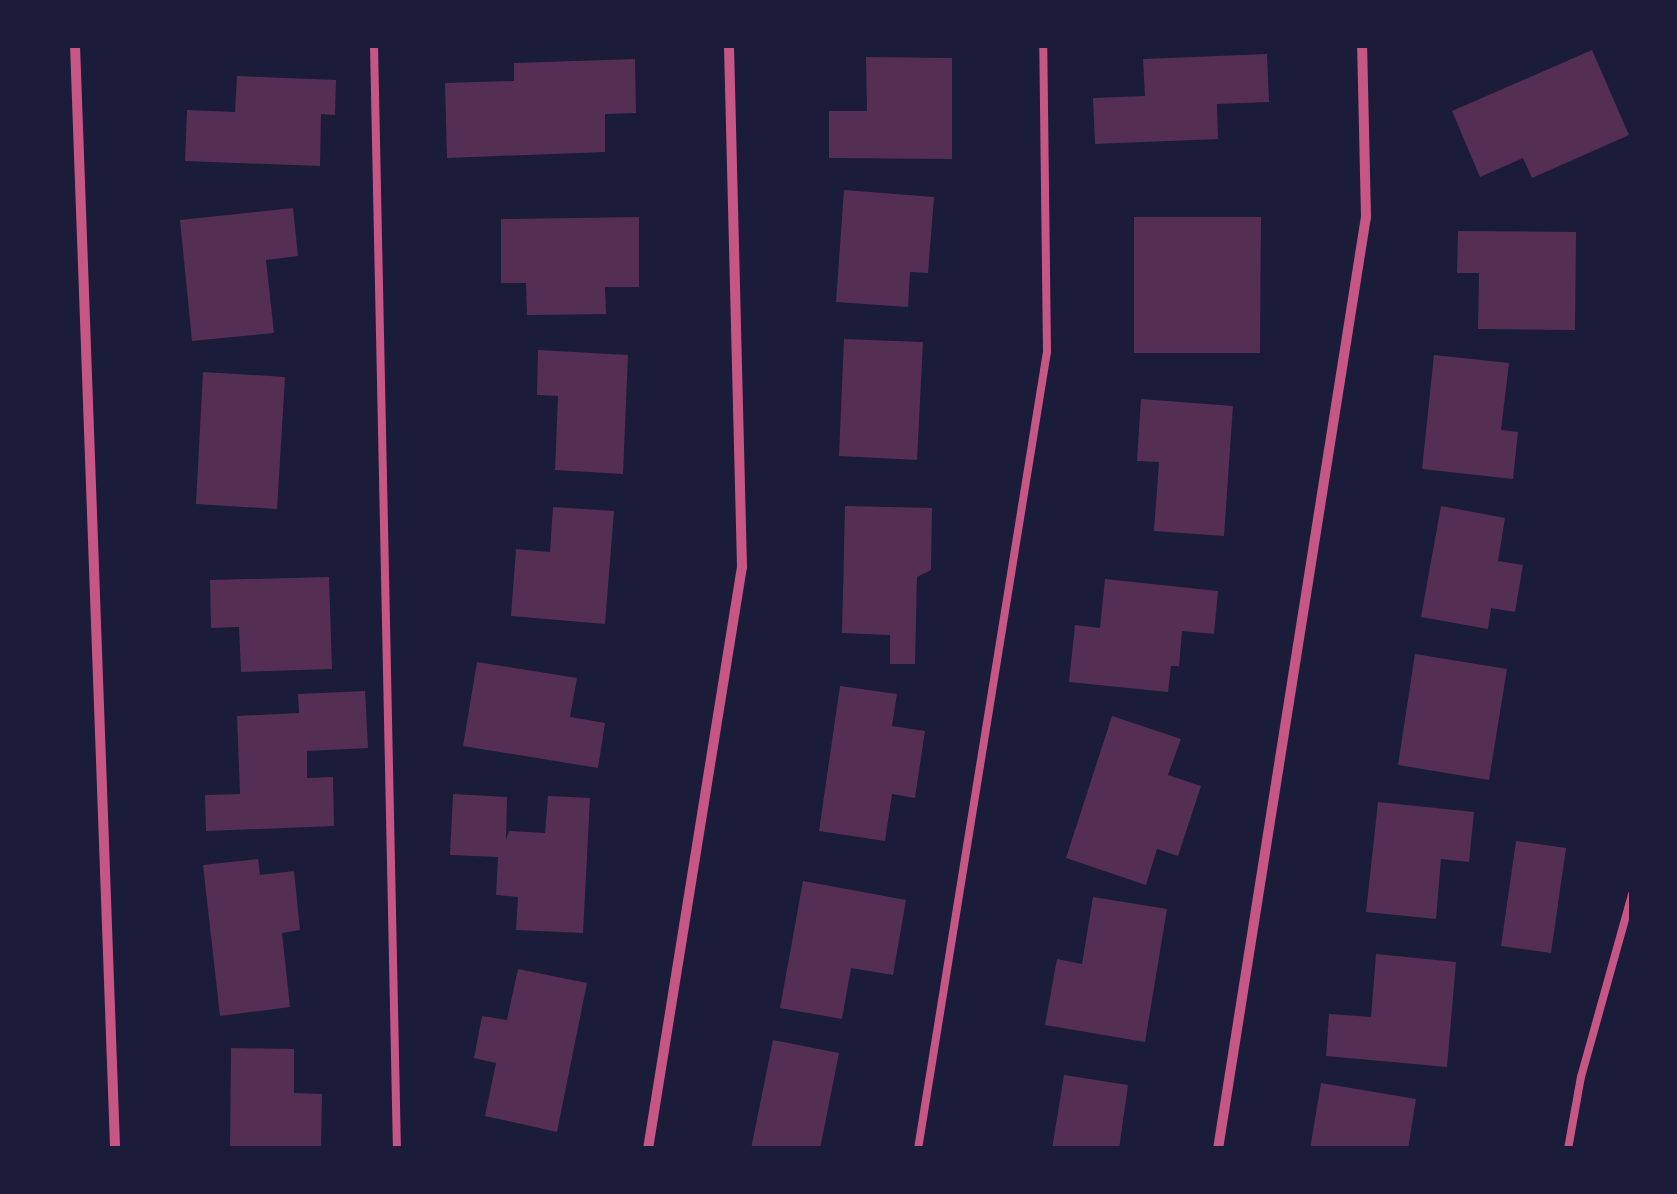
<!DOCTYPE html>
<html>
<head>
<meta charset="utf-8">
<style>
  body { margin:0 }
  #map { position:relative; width:1677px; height:1194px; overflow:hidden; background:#1b1b3a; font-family:Rubik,sans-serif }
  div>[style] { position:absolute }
  .building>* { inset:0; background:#542f53 }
  .service>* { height:8px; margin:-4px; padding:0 4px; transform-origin:4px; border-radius:4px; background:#c65784 }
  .minor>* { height:10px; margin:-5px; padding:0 5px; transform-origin:5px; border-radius:5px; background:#c65784 }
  span { translate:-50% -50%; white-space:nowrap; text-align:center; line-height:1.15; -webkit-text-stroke:8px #1b1b3a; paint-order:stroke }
  .frame { position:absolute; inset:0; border:48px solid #1b1b3a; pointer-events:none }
</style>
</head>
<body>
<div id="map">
  <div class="building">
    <div style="clip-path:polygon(1592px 50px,1629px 135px,1532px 178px,1523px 158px,1480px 177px,1452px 111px)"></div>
    <div style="clip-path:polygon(1267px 54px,1269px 102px,1217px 104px,1218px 139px,1095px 144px,1093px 98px,1145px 96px,1143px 59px)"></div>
    <div style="clip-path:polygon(866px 57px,952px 58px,952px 159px,829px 158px,829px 111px,867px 111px)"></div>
    <div style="clip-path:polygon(635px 59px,636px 113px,605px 114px,605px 152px,447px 158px,445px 83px,514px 81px,514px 63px)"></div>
    <div style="clip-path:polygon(237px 76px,336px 80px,335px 115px,321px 114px,320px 166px,185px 161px,187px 110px,235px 112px)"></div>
    <div style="clip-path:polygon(844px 190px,934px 197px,928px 273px,910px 272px,908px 307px,836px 302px)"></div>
    <div style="clip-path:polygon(293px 208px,298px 256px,266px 260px,274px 333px,192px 341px,180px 220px)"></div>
    <div style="clip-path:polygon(639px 217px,639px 287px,605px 287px,606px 314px,527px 315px,526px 283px,501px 283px,501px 219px)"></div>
    <div style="clip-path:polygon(1134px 217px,1261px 217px,1260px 353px,1134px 353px)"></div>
    <div style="clip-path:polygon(1458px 231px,1576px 232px,1575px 330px,1478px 329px,1479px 273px,1457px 273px)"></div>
    <div style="clip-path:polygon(844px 339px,923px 342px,917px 460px,839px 456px)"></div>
    <div style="clip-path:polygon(538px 350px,628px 355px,623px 474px,555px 470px,558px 396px,537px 395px)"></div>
    <div style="clip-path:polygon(1434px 355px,1509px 363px,1501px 430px,1518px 432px,1513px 479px,1422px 469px)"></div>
    <div style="clip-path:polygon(203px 372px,285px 377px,277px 509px,196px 504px)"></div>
    <div style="clip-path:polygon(1141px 399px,1233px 406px,1224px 536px,1154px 531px,1159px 462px,1137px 461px)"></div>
    <div style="clip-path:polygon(845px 506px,932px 508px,931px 570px,917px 577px,915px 664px,890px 664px,890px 635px,842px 633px)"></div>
    <div style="clip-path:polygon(1441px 506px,1505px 518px,1498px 561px,1523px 565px,1515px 612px,1491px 608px,1488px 629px,1421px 617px)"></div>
    <div style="clip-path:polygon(553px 507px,614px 511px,605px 624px,511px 616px,516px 549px,550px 552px)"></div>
    <div style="clip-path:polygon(329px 577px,332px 669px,241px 672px,239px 627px,211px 628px,210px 580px)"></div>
    <div style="clip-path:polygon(1105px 579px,1218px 591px,1214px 634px,1182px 631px,1179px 666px,1171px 666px,1168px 692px,1069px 682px,1075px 625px,1100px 628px)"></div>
    <div style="clip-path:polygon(1415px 654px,1507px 669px,1489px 780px,1398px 765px)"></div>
    <div style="clip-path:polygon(477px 662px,577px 678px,570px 717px,605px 723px,598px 768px,463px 746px)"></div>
    <div style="clip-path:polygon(840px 686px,897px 694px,892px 726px,925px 731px,915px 798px,892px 794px,885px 841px,819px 831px)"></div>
    <div style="clip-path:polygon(365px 691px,368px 748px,307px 751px,307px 778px,333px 777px,334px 826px,206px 831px,205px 795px,240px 794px,237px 716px,299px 713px,298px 694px)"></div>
    <div style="clip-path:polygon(1112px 716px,1181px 739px,1168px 775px,1201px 786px,1178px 856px,1157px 849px,1146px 885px,1066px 858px)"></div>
    <div style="clip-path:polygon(453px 794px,507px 797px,506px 840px,509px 831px,545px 833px,548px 796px,590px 798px,583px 933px,516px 930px,518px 897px,496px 895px,498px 857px,450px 855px)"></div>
    <div style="clip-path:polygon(1378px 802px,1474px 812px,1469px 862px,1441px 859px,1436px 919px,1366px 912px)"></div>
    <div style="clip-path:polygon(1516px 841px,1566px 848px,1551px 953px,1501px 946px)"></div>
    <div style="clip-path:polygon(258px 859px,260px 875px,294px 871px,300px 930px,282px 933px,290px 1007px,220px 1016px,203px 865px)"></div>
    <div style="clip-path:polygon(803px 881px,906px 900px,893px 975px,851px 968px,842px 1019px,780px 1008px)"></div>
    <div style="clip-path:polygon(1093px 897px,1167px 909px,1145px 1042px,1045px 1025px,1057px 959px,1082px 964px)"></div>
    <div style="clip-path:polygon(1376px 954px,1456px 962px,1447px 1067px,1326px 1056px,1329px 1014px,1371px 1017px)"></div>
    <div style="clip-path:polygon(518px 969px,587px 983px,557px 1132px,485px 1116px,496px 1063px,474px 1058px,482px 1016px,507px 1020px)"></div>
    <div style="clip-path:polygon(773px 1040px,839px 1053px,820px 1149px,751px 1149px)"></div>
    <div style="clip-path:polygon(231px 1048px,294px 1049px,294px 1093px,322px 1094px,321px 1149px,230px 1149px)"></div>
    <div style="clip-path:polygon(1064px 1075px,1128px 1085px,1119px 1149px,1052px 1149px)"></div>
    <div style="clip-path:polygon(1321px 1083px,1416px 1099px,1408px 1149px,1310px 1149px)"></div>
  </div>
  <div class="service">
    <div style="left:374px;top:45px;width:1104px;rotate:88.81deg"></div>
    <div style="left:918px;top:1149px;width:807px;rotate:-80.81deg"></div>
    <div style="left:1047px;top:352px;width:307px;rotate:-90.7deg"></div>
    <div style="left:1568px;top:1149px;width:73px;rotate:-79.8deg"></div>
    <div style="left:1581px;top:1077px;width:190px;rotate:-74.4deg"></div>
  </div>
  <div class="minor">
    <div style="left:75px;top:45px;width:1105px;rotate:87.92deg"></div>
    <div style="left:648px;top:1149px;width:590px;rotate:-80.83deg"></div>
    <div style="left:742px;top:567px;width:522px;rotate:-91.43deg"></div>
    <div style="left:1218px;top:1149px;width:944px;rotate:-80.98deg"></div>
    <div style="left:1366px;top:217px;width:172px;rotate:-91.3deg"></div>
  </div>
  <div class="frame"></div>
</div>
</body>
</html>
